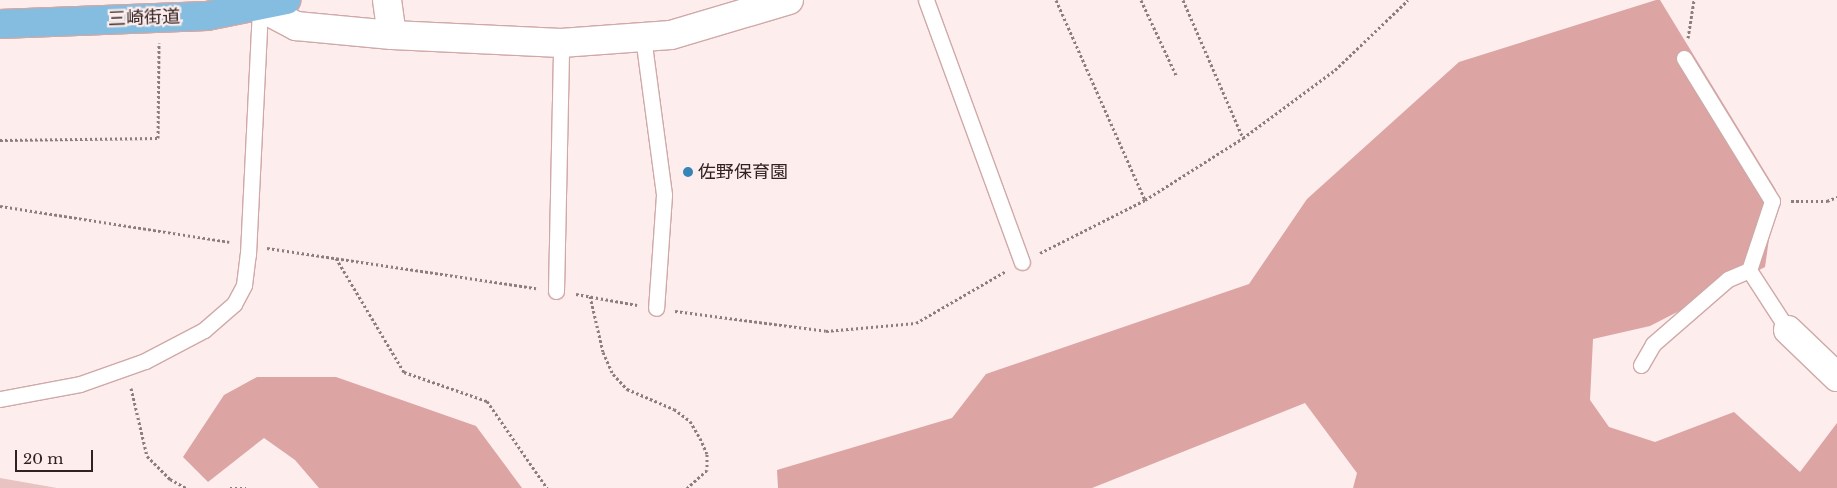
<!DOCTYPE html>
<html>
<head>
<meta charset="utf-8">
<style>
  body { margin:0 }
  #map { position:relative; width:1837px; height:488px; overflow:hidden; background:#fdedec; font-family:"Libre Baskerville","Noto Sans JP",serif }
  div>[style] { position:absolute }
  .green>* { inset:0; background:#e8c3c2 }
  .forest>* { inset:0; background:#dca4a3 }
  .path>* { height:3px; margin-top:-1.5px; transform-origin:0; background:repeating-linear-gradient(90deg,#8d7e7e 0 2.5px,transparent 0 5px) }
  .roads { filter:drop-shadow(1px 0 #cfa9a8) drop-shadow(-1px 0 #cfa9a8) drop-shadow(0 1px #cfa9a8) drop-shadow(0 -1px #cfa9a8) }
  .service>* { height:15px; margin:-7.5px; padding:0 7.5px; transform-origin:7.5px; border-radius:7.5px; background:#fff }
  .minor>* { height:28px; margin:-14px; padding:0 14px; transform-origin:14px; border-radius:14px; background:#fff }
  .primary>* { height:28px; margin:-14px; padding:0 14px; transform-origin:14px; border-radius:14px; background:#84bddf }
  .dots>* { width:14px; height:14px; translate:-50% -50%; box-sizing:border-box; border:2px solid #fdedec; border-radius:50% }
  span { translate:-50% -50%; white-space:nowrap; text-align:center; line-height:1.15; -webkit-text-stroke:4.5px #fdedec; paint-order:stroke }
  .street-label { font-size:18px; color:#302222 }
  .poi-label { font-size:18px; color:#302222 }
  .left { translate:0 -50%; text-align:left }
  .scale { position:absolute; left:15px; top:450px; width:78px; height:22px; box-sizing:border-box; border:2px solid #302222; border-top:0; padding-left:6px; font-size:15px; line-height:18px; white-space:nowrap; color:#302222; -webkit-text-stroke:4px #fdedec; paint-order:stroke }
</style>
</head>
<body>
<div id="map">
  <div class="green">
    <div style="clip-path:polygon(0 478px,57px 488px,0 488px)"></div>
  </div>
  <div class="forest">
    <div style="clip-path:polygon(1656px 0,1660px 0,1776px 190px,1765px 267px,1650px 326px,1593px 339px,1590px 400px,1609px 427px,1655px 442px,1734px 412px,1800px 472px,1837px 423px,1837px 488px,1353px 488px,1357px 473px,1305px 403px,1092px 488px,778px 488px,777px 470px,952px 418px,986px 374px,1249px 284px,1307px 199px,1459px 62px)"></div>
    <div style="clip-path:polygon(257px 377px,336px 377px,476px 426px,522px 488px,319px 488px,295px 460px,264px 438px,208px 482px,183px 457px,224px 395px)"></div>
  </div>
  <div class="path">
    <div style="left:1056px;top:0;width:219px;rotate:66deg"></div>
    <div style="left:1141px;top:0;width:83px;rotate:65deg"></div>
    <div style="left:1183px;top:0;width:150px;rotate:66.5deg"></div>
    <div style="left:1688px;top:38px;width:38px;rotate:-81deg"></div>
    <div style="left:0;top:140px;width:158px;rotate:-0.7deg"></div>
    <div style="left:158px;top:138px;width:95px;rotate:-89.4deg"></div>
    <div style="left:1791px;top:201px;width:36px"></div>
    <div style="left:1827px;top:201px;width:11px;rotate:-22deg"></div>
    <div style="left:0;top:206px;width:232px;rotate:8.9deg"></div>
    <div style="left:267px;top:248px;width:272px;rotate:8.5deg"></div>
    <div style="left:1040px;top:253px;width:118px;rotate:-26.8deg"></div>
    <div style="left:1145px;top:200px;width:116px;rotate:-32.3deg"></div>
    <div style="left:1243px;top:138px;width:114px;rotate:-36.5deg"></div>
    <div style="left:1335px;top:70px;width:101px;rotate:-43.8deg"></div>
    <div style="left:336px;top:258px;width:133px;rotate:59.2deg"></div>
    <div style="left:404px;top:372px;width:88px;rotate:19.3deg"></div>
    <div style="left:487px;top:401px;width:106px;rotate:55.4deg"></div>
    <div style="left:576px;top:294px;width:62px;rotate:10.2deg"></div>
    <div style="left:590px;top:296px;width:57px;rotate:76.9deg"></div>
    <div style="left:603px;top:352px;width:24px;rotate:66deg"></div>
    <div style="left:613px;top:374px;width:21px;rotate:47deg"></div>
    <div style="left:627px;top:389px;width:51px;rotate:23.1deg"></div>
    <div style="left:674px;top:409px;width:20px;rotate:37deg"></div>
    <div style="left:690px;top:421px;width:20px;rotate:60deg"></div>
    <div style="left:700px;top:438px;width:17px;rotate:66deg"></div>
    <div style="left:707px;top:454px;width:16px;rotate:90deg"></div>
    <div style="left:707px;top:470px;width:27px;rotate:138deg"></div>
    <div style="left:675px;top:311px;width:152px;rotate:7.5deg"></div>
    <div style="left:826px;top:331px;width:90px;rotate:-5.1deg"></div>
    <div style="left:916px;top:323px;width:104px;rotate:-30deg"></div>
    <div style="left:131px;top:388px;width:70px;rotate:76.8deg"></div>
    <div style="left:147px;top:456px;width:33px;rotate:45deg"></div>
    <div style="left:170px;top:479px;width:18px;rotate:29deg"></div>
    <div style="left:230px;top:488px;width:16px"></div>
  </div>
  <div class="roads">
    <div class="service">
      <div style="left:926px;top:0;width:279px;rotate:69.9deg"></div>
      <div style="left:643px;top:37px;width:159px;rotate:82.4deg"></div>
      <div style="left:664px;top:195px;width:113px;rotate:94deg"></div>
      <div style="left:1684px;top:58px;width:168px;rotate:58.4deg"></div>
      <div style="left:1772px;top:201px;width:73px;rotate:108.4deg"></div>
      <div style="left:1749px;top:270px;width:72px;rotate:57deg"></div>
      <div style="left:556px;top:291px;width:248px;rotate:-88.8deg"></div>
      <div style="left:1641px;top:365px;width:24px;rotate:-60deg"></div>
      <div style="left:1653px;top:344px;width:99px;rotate:-40.9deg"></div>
      <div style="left:1728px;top:279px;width:23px;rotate:-23deg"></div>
      <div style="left:0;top:399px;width:81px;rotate:-10.6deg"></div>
      <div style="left:80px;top:384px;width:69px;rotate:-19.5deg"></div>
      <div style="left:145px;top:361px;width:67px;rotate:-27.7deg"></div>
      <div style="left:204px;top:330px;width:40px;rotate:-41deg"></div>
      <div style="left:234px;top:304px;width:21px;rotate:-62deg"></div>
      <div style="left:244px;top:285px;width:31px;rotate:-83deg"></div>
      <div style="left:248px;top:254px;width:247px;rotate:-87.2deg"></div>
    </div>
    <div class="minor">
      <div style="left:387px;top:0;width:35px;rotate:82deg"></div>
      <div style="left:392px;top:35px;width:169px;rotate:2.7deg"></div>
      <div style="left:561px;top:43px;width:110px;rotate:-4.2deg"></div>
      <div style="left:671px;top:35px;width:123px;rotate:-16.5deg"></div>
      <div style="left:260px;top:7px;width:41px;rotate:27.8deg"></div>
      <div style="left:296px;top:26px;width:96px;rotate:5.4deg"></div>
      <div style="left:1788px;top:330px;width:68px;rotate:43.8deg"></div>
    </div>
    <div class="primary">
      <div style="left:0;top:24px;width:207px;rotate:-2.2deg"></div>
      <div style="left:207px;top:16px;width:81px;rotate:-11.4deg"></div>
    </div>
  </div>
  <div class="dots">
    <div style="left:688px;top:172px;background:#3586b7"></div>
  </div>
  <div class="street-label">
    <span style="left:144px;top:18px;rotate:-2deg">三崎街道</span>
  </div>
  <div class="poi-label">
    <span class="left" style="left:698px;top:172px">佐野保育園</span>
  </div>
  <div class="scale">20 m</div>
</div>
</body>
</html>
